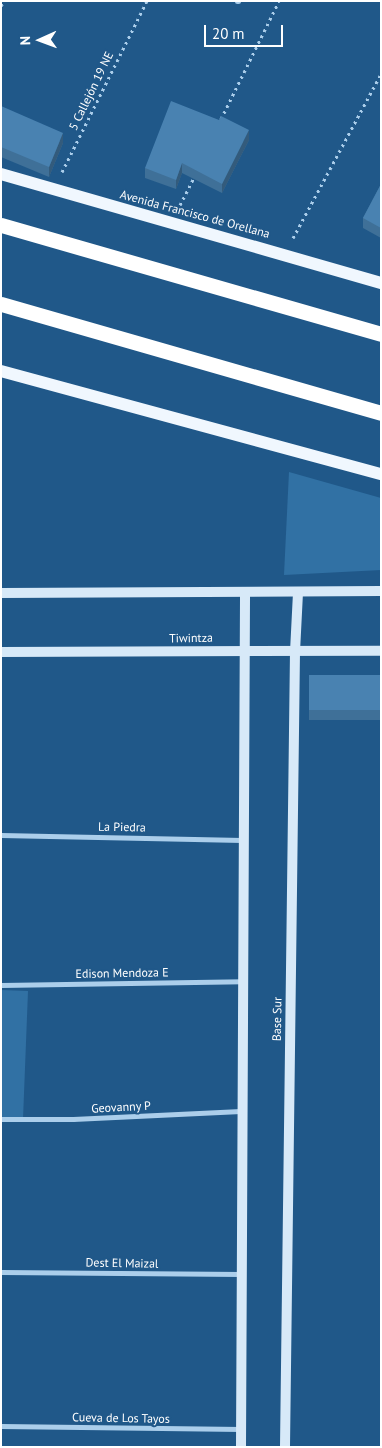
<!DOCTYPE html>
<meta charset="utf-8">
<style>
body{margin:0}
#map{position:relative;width:382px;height:1448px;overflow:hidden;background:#205889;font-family:"PT Sans",sans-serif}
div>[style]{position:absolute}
.green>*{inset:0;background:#3171a4}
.path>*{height:3px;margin-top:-1.5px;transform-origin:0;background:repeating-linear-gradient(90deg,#abceeb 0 2.5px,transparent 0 6.5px)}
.street>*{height:5px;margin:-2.5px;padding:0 2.5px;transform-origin:2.5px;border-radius:2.5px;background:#abceeb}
.secondary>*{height:10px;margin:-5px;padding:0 5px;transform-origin:5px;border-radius:5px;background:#d7e9f8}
.primary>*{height:12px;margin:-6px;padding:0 6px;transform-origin:6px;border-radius:6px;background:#f0f7fe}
.highway>*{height:15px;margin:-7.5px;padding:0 7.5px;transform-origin:7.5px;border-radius:7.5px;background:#fff}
.wall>*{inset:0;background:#3f7098;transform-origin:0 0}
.shaded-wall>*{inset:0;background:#335b7c}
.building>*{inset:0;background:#4982b1;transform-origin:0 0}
span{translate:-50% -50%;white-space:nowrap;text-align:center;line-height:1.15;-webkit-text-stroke:4px #205889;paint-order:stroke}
.street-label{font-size:12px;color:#fff}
.frame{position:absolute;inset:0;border:2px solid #fff;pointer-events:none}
.north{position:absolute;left:15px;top:15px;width:50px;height:50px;-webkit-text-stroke:4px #205889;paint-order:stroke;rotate:268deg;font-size:14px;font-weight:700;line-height:20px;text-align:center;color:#fff}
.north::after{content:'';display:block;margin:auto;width:18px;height:22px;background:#fff;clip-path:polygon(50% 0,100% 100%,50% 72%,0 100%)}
.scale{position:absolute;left:204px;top:25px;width:79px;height:22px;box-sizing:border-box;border:2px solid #fff;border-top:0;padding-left:6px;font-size:15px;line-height:18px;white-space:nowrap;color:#fff;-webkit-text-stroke:4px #205889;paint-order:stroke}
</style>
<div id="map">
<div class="green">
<div style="clip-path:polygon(289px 472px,381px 498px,381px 570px,284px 575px)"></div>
<div style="clip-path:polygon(1px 990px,28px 991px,23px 1119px,1px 1118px)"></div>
</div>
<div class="path">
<div style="left:1px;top:6px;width:6px;rotate:-59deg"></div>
<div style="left:221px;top:119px;width:131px;rotate:-63.8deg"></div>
<div style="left:62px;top:172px;width:191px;rotate:-63.6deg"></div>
<div style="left:180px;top:205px;width:31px;rotate:-63deg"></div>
<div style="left:293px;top:238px;width:186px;rotate:-61.8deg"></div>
</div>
<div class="street">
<div style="left:237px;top:1px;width:1px"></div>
<div style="left:1px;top:835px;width:241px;rotate:1.2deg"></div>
<div style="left:1px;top:985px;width:242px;rotate:-0.9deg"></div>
<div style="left:1px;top:1119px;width:72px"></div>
<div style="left:73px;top:1119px;width:168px;rotate:-2.7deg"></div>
<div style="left:1px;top:1272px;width:240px;rotate:0.5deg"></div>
<div style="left:1px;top:1426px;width:240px;rotate:0.7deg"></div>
</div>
<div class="secondary">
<div style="left:1px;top:593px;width:380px;rotate:-0.3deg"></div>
<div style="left:1px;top:652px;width:380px;rotate:-0.2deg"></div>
<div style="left:241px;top:1447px;width:854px;rotate:-89.73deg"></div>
<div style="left:285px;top:1447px;width:795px;rotate:-89.28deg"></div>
<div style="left:295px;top:652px;width:60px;rotate:-87.1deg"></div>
</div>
<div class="primary">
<div style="left:1px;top:174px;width:395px;rotate:16deg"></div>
<div style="left:1px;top:371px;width:394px;rotate:15.2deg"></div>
</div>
<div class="highway">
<div style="left:1px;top:225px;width:395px;rotate:16deg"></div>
<div style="left:1px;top:304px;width:395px;rotate:16deg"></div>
</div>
<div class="wall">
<div style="clip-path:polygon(1px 106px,63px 143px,49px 177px,1px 157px)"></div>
<div style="clip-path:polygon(249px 140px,222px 193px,182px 173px,176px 189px,145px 178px,145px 168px)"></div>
<div style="clip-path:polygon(381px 184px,381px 238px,363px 228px,363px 218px)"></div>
<div style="left:381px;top:675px;width:45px;height:72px;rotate:90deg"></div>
</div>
<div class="shaded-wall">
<div style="clip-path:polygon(249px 130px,249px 140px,222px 193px,222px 184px)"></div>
<div style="clip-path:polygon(63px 133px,63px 143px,49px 177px,49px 167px)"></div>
<div style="clip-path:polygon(182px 163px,182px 173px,176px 189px,176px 180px)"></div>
</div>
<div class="building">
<div style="clip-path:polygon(171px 101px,219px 120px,221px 116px,249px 130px,222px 184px,182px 163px,176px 180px,145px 168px)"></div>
<div style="clip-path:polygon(1px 106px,63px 133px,49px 167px,1px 147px)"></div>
<div style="clip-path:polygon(381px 184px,381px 228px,363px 218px)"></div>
<div style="left:381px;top:675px;width:35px;height:72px;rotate:90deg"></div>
</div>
<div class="street-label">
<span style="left:91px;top:91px;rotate:-64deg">5 Callejón 19 NE</span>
<span style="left:195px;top:214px;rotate:15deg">Avenida Francisco de Orellana</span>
<span style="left:191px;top:638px;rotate:-1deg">Tiwintza</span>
<span style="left:122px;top:827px;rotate:1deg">La Piedra</span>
<span style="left:122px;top:973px;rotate:-1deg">Edison Mendoza E</span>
<span style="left:277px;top:1019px;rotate:-89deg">Base Sur</span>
<span style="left:121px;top:1107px;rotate:-3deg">Geovanny P</span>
<span style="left:122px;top:1263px;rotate:1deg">Dest El Maizal</span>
<span style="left:121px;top:1418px;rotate:1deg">Cueva de Los Tayos</span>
</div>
<div class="frame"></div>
<div class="north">N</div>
<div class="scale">20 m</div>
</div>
